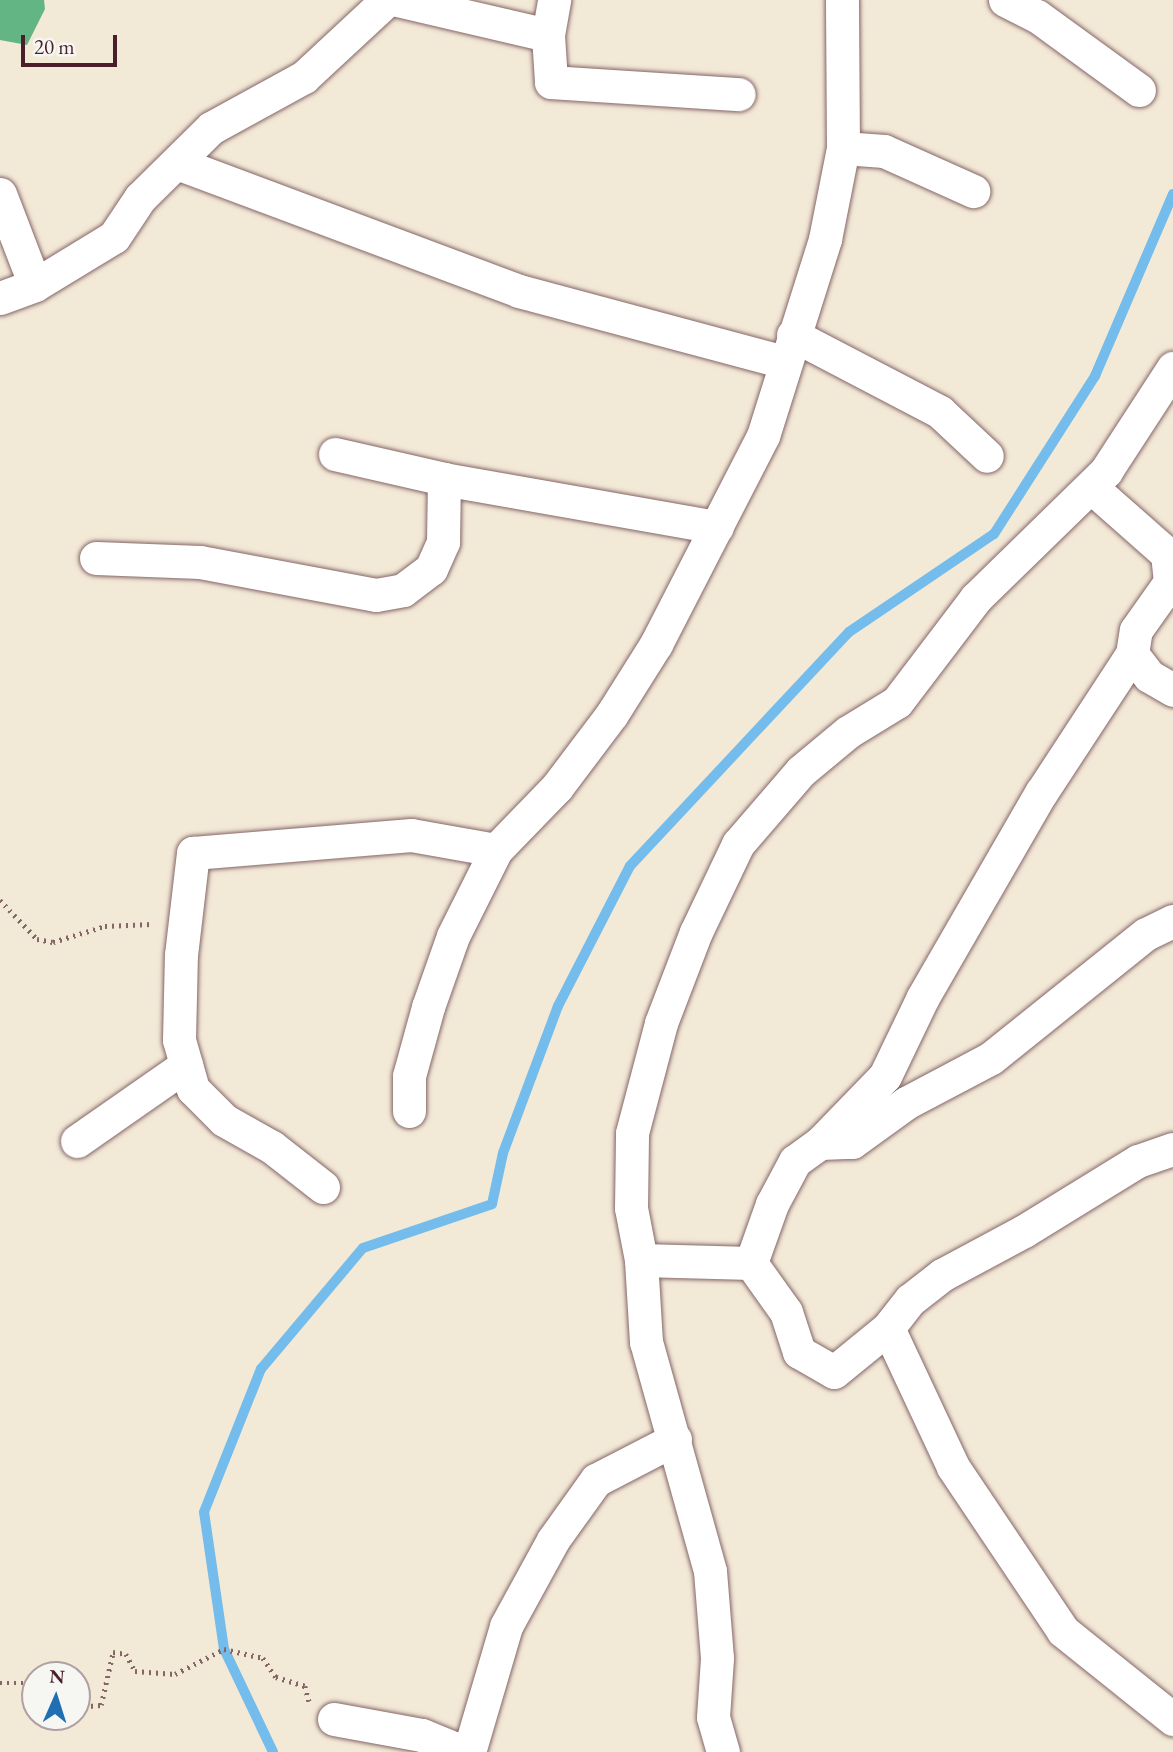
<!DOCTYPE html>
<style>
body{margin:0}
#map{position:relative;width:1173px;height:1752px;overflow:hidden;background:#f3e9d7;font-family:"EB Garamond",serif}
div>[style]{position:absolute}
.forest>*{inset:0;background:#63b684}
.stream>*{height:10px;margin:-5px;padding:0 5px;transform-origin:5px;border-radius:5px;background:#73bceb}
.path>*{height:4.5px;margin-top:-2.25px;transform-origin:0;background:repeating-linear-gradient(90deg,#856667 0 2px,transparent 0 7px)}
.roads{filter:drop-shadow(0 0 2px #856667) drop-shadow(0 0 2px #856667)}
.minor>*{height:33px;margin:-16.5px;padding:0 16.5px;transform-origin:16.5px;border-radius:16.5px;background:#fff}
span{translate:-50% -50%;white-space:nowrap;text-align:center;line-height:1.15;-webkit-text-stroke:5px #f6f6f2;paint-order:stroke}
.north{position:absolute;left:21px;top:1661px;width:70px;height:70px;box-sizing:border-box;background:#f6f6f2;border:2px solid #b1a0a2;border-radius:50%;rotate:3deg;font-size:19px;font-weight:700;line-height:28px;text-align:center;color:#4a1f2b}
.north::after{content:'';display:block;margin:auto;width:24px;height:32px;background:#1f6fb2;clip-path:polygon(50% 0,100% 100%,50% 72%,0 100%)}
.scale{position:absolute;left:21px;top:35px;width:96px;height:32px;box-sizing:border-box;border:4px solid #4a1f2b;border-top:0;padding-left:9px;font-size:21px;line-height:24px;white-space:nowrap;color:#4a1f2b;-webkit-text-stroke:5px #f6f6f2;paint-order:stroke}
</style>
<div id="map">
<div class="forest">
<div style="clip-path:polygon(0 0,44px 0,45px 9px,27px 45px,0 40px)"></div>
</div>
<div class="stream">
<div style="left:273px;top:1752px;width:114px;rotate:-115.4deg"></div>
<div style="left:224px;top:1649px;width:138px;rotate:-98.3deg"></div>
<div style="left:204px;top:1512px;width:154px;rotate:-68.3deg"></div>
<div style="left:261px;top:1369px;width:158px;rotate:-49.9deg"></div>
<div style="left:363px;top:1248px;width:136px;rotate:-18.8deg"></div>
<div style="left:492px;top:1204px;width:52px;rotate:-77.8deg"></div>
<div style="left:503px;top:1153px;width:157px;rotate:-69.5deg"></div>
<div style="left:558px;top:1006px;width:157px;rotate:-62.8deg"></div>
<div style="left:630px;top:866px;width:320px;rotate:-46.9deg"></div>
<div style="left:849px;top:632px;width:175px;rotate:-34.1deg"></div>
<div style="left:994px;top:534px;width:188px;rotate:-57.4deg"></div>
<div style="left:1095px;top:376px;width:198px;rotate:-66.8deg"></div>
</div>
<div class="path">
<div style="left:0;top:900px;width:54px;rotate:46.5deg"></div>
<div style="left:37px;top:939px;width:16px;rotate:11deg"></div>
<div style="left:53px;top:942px;width:54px;rotate:-17.1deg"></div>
<div style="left:105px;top:926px;width:47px;rotate:-2.4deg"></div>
<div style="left:0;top:1683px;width:27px"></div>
<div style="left:27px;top:1683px;width:9px;rotate:32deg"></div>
<div style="left:77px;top:1707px;width:24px;rotate:-5deg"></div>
<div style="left:101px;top:1705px;width:54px;rotate:-77.2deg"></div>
<div style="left:113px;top:1652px;width:13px;rotate:9deg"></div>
<div style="left:126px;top:1654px;width:19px;rotate:62deg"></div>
<div style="left:135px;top:1671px;width:40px;rotate:4.3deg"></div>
<div style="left:175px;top:1674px;width:55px;rotate:-27deg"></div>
<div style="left:224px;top:1649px;width:40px;rotate:13deg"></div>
<div style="left:263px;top:1658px;width:23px;rotate:56deg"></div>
<div style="left:276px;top:1677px;width:30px;rotate:17deg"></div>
<div style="left:305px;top:1686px;width:16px;rotate:75deg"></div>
</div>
<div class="roads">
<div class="minor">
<div style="left:397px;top:0;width:155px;rotate:13.1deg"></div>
<div style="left:548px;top:35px;width:36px;rotate:-80deg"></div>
<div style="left:1005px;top:0;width:36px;rotate:27deg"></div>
<div style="left:1037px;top:16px;width:126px;rotate:36deg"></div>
<div style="left:548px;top:35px;width:47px;rotate:86.3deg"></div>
<div style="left:551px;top:82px;width:188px;rotate:3.7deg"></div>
<div style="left:843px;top:148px;width:41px;rotate:4.2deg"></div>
<div style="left:884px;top:151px;width:98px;rotate:24.2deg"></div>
<div style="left:177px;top:163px;width:365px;rotate:20.5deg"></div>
<div style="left:519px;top:291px;width:274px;rotate:15deg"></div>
<div style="left:0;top:194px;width:97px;rotate:69deg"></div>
<div style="left:0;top:298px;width:37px;rotate:-20deg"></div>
<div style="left:35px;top:285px;width:92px;rotate:-31.3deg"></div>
<div style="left:114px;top:237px;width:47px;rotate:-56.3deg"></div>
<div style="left:140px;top:198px;width:100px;rotate:-44.6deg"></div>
<div style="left:211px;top:128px;width:106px;rotate:-28.7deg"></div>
<div style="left:304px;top:77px;width:113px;rotate:-42.9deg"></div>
<div style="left:793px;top:335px;width:166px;rotate:27.6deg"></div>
<div style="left:940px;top:412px;width:64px;rotate:43.1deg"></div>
<div style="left:335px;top:454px;width:112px;rotate:12.9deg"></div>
<div style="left:444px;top:479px;width:277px;rotate:10deg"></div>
<div style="left:96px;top:558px;width:104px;rotate:2.2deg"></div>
<div style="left:200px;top:562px;width:179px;rotate:10.6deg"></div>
<div style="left:376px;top:595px;width:27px;rotate:-10deg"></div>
<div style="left:403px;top:590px;width:35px;rotate:-37deg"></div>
<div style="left:431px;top:569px;width:30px;rotate:-66deg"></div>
<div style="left:443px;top:542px;width:63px;rotate:-89.1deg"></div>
<div style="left:1132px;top:654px;width:28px;rotate:52deg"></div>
<div style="left:1149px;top:676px;width:28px;rotate:30deg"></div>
<div style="left:409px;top:1111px;width:35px;rotate:-90deg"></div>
<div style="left:409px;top:1076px;width:72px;rotate:-74.6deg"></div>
<div style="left:428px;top:1007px;width:75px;rotate:-70.6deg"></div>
<div style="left:453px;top:936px;width:96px;rotate:-63.4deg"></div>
<div style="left:496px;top:850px;width:88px;rotate:-45.9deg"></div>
<div style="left:557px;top:787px;width:91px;rotate:-53deg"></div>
<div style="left:612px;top:714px;width:83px;rotate:-57.8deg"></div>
<div style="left:656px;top:644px;width:234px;rotate:-62.8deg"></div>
<div style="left:763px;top:436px;width:207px;rotate:-72.5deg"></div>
<div style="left:825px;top:239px;width:93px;rotate:-78.8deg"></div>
<div style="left:843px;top:148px;width:148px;rotate:-90.4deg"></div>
<div style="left:77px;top:1141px;width:133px;rotate:-34.9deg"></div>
<div style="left:820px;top:1143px;width:32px;rotate:-2deg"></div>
<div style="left:852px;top:1142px;width:67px;rotate:-35.8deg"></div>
<div style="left:906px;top:1103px;width:96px;rotate:-27.9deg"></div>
<div style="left:991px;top:1058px;width:198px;rotate:-38.7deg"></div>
<div style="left:1146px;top:934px;width:30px;rotate:-26deg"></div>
<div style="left:323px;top:1187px;width:65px;rotate:-141.9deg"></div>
<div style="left:272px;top:1147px;width:55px;rotate:-150.6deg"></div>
<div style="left:224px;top:1120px;width:44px;rotate:-135deg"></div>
<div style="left:193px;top:1089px;width:51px;rotate:-105.9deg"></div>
<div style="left:179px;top:1040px;width:85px;rotate:-88.7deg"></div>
<div style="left:181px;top:955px;width:103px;rotate:-83.3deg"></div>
<div style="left:193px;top:853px;width:219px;rotate:-4.7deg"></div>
<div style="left:411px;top:835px;width:86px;rotate:10deg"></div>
<div style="left:641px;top:1260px;width:110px;rotate:1.6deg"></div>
<div style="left:751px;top:1263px;width:63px;rotate:-70.4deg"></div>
<div style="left:772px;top:1204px;width:49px;rotate:-61.9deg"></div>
<div style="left:795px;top:1161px;width:31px;rotate:-36deg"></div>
<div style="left:820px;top:1143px;width:93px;rotate:-45.9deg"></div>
<div style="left:885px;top:1076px;width:88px;rotate:-64.3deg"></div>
<div style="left:923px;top:997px;width:236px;rotate:-60deg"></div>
<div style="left:1041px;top:793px;width:166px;rotate:-56.8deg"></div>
<div style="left:1132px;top:654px;width:24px;rotate:-81deg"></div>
<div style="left:1136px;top:630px;width:59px;rotate:-54.7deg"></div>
<div style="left:1170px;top:582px;width:28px;rotate:-96deg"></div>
<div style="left:1167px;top:554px;width:101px;rotate:-138.6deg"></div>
<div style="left:751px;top:1263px;width:60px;rotate:54.5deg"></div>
<div style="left:786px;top:1312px;width:42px;rotate:72deg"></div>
<div style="left:799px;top:1352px;width:40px;rotate:29.7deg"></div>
<div style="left:834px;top:1372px;width:70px;rotate:-39.2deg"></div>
<div style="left:888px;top:1328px;width:153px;rotate:64.9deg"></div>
<div style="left:953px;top:1467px;width:197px;rotate:56.1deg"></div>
<div style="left:1063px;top:1631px;width:141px;rotate:38.7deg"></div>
<div style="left:888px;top:1328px;width:36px;rotate:-52deg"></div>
<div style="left:910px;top:1300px;width:41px;rotate:-38deg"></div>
<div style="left:942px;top:1275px;width:93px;rotate:-28.2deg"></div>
<div style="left:1024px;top:1231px;width:134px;rotate:-31.6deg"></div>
<div style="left:1138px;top:1161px;width:37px;rotate:-19deg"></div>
<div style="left:334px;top:1719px;width:89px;rotate:10.3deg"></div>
<div style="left:422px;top:1735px;width:44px;rotate:22.5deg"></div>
<div style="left:469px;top:1752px;width:131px;rotate:-73.6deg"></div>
<div style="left:506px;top:1626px;width:98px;rotate:-61.3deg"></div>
<div style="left:553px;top:1540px;width:74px;rotate:-54.4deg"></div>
<div style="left:596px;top:1480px;width:89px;rotate:-27.4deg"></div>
<div style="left:723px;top:1752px;width:36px;rotate:-106deg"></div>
<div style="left:713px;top:1717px;width:59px;rotate:-86.1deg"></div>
<div style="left:717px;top:1658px;width:87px;rotate:-94.6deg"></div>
<div style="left:710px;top:1571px;width:238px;rotate:-105.6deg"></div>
<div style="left:646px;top:1342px;width:82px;rotate:-93.5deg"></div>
<div style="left:641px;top:1260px;width:53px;rotate:-100.9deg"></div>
<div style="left:631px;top:1208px;width:75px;rotate:-89.2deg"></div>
<div style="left:632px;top:1133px;width:114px;rotate:-75.2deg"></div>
<div style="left:661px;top:1023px;width:97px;rotate:-69deg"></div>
<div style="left:696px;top:932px;width:98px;rotate:-64.5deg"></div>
<div style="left:738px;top:844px;width:96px;rotate:-49.2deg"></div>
<div style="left:801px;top:771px;width:61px;rotate:-39.7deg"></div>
<div style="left:848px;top:732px;width:57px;rotate:-31.5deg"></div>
<div style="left:897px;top:702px;width:131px;rotate:-52.8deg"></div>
<div style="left:976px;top:598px;width:182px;rotate:-44.3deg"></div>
<div style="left:1106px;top:471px;width:123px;rotate:-57deg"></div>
</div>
</div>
<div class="north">N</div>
<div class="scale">20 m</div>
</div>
